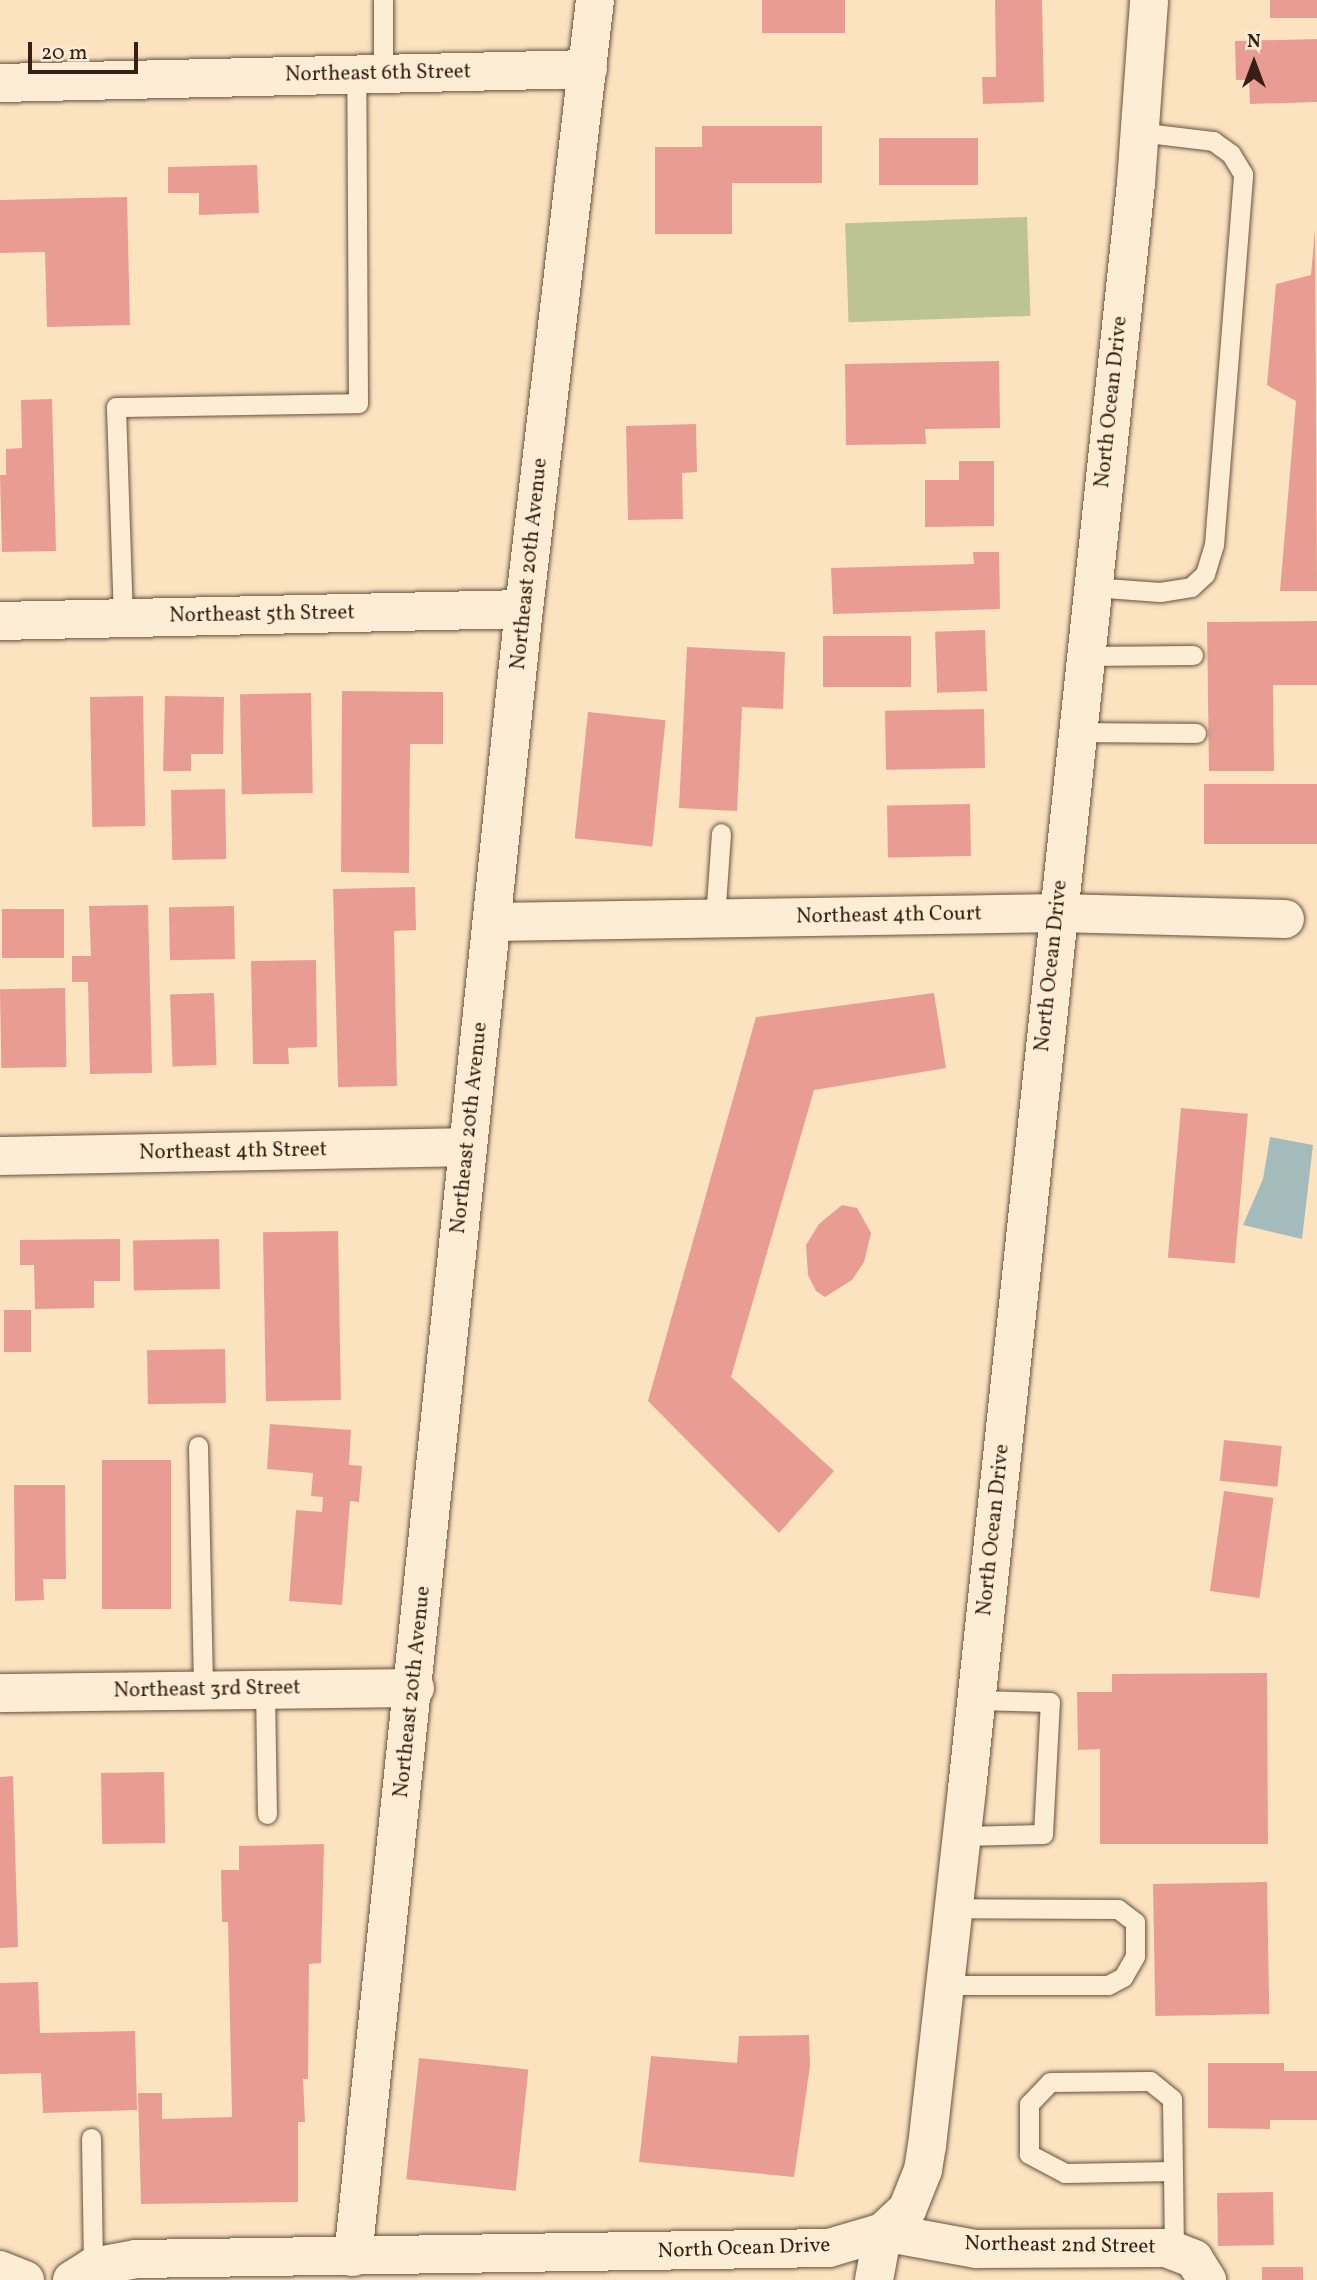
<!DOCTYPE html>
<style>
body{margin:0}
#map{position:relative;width:1317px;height:2280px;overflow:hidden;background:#fce3bf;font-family:Vollkorn,serif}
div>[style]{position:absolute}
.green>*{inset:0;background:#bdc493;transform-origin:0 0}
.water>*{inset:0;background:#a4bbbc}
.building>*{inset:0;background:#e99d92;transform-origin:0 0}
.roads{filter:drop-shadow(0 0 2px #695040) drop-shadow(0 0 2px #695040)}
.lane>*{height:19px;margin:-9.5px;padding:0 9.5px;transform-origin:9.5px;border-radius:9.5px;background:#fdedd5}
.street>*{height:38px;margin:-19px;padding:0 19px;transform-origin:19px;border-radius:19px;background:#fdedd5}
.secondary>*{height:38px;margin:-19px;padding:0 19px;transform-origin:19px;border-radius:19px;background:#fdedd5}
span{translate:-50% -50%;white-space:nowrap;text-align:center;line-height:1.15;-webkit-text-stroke:5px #fdedd5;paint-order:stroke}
.street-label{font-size:21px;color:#381f15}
.north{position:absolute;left:1219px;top:28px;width:70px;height:70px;-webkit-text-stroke:5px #fdedd5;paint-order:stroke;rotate:0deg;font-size:19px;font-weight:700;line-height:28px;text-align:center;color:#381f15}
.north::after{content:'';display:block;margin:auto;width:24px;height:32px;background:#381f15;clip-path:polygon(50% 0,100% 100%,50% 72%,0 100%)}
.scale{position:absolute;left:28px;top:42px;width:110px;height:32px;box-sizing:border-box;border:4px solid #381f15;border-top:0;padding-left:9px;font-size:21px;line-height:24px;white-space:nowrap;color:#381f15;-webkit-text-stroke:5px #fdedd5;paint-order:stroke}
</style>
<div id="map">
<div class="green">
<div style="left:1027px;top:217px;width:99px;height:182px;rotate:88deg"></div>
</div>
<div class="water">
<div style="clip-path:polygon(1270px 1137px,1313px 1145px,1302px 1239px,1243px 1225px,1263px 1179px)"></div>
</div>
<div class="building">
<div style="left:762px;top:0;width:83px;height:33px"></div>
<div style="clip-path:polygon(995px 0,1042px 0,1044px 102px,983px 104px,982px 77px,996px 77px)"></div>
<div style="left:1270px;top:0;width:47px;height:18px"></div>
<div style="clip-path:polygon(1317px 39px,1317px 102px,1250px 104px,1249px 80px,1236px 80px,1235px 41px)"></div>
<div style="clip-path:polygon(702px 126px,822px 126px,822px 183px,732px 183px,732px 234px,655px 234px,655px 147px,702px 147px)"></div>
<div style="left:978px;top:138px;width:47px;height:99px;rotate:90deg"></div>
<div style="clip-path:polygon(257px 165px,259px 213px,199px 215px,199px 193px,168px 193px,168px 167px)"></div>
<div style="clip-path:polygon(127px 197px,130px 325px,47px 327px,45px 252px,0 253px,0 200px)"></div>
<div style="clip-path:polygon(1315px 229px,1317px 591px,1280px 591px,1296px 401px,1267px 385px,1276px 284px,1311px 275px)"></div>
<div style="clip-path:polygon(999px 361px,1000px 428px,925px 429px,926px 444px,846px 445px,845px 364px)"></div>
<div style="clip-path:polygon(52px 399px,56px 551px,2px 552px,0 475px,6px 475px,6px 449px,22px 448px,21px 400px)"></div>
<div style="clip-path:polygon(696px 424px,697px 472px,682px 473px,683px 519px,628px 520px,626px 426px)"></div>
<div style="clip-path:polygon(959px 461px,994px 461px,994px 526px,925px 527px,925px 480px,959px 480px)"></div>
<div style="clip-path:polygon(973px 552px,999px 552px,1000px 609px,833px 614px,831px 568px,974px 564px)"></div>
<div style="clip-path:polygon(1317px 621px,1317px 685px,1273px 685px,1274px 771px,1209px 771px,1207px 622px)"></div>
<div style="left:985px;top:630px;width:61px;height:50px;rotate:88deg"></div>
<div style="left:911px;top:636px;width:51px;height:88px;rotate:90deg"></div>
<div style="clip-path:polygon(687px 647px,785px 652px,783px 709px,742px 707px,737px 811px,679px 808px)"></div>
<div style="clip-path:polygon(342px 691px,443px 692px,443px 744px,410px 744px,409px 873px,341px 872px)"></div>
<div style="left:311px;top:693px;width:100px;height:71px;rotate:89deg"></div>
<div style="left:143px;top:696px;width:130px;height:53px;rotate:89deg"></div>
<div style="clip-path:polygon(165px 696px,224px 697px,223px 754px,191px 754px,191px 771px,163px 771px)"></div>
<div style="left:984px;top:709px;width:59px;height:99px;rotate:89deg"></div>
<div style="left:588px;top:712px;width:78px;height:127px;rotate:6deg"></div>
<div style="left:1317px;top:784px;width:60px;height:113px;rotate:90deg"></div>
<div style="left:225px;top:789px;width:70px;height:54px;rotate:89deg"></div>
<div style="left:970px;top:804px;width:52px;height:83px;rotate:89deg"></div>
<div style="clip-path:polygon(415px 887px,416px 930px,394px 931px,397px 1086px,338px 1087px,333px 889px)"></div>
<div style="clip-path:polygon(148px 905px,152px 1073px,90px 1074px,88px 982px,72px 982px,72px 956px,91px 956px,89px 906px)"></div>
<div style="left:234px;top:906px;width:53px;height:65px;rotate:89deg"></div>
<div style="left:2px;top:909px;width:62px;height:49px"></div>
<div style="clip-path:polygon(316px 960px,317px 1047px,288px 1048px,289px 1064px,253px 1064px,251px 961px)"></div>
<div style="left:65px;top:988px;width:79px;height:65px;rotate:89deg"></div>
<div style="left:214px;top:993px;width:72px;height:44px;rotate:88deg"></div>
<div style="clip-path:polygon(934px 993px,946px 1068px,814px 1090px,731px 1377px,834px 1471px,779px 1533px,648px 1401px,756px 1017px)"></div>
<div style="left:1181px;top:1108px;width:67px;height:150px;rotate:5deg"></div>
<div style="clip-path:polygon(842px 1205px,857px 1208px,871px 1233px,864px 1262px,852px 1280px,825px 1297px,816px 1291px,808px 1275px,806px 1245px,819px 1224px)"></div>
<div style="left:338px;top:1231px;width:169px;height:75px;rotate:89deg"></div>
<div style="clip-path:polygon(120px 1239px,120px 1281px,94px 1281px,94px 1308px,35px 1309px,34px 1265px,20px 1265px,20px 1240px)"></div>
<div style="left:219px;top:1239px;width:50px;height:86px;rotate:89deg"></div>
<div style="left:4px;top:1310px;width:27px;height:42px"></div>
<div style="left:225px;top:1349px;width:54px;height:78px;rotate:89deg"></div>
<div style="clip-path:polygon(270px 1424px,351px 1430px,349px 1465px,362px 1466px,359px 1502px,350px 1501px,342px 1605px,289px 1601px,296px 1510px,322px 1512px,323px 1497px,311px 1496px,313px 1473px,267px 1469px)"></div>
<div style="left:1224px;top:1440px;width:58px;height:41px;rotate:6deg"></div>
<div style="left:102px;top:1460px;width:69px;height:149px"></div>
<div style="clip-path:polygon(14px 1485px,65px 1485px,66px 1579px,43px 1579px,44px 1600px,15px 1601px)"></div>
<div style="left:1224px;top:1491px;width:50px;height:101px;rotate:8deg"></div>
<div style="clip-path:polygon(1267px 1673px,1268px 1844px,1100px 1844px,1100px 1749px,1078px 1750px,1077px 1692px,1112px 1692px,1112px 1674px)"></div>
<div style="left:164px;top:1772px;width:71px;height:63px;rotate:89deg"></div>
<div style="clip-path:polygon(13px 1776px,18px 1947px,0 1948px,0 1777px)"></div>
<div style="clip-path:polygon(324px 1844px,321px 1963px,309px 1964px,308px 2079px,303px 2079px,305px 2122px,298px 2122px,298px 2202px,141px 2204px,138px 2093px,162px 2093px,162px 2119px,232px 2117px,228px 1922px,222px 1922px,221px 1870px,239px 1870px,239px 1846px)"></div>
<div style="left:1267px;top:1882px;width:132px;height:114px;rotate:89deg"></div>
<div style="clip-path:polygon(38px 1982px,40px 2033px,135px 2031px,137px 2110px,43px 2113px,41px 2073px,0 2074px,0 1983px)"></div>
<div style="clip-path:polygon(809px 2035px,810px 2066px,794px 2177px,639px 2162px,651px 2056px,737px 2063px,739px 2036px)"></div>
<div style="left:419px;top:2058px;width:110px;height:122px;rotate:6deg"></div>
<div style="clip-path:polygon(1208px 2063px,1284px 2063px,1284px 2071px,1317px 2071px,1317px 2120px,1270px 2120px,1270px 2129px,1208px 2128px)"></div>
<div style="left:1273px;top:2192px;width:53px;height:56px;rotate:89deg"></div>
<div style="left:1262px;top:2267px;width:41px;height:13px"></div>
</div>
<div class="roads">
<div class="lane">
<div style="left:383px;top:0;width:74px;rotate:90deg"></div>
<div style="left:1092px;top:587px;width:68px;rotate:4.2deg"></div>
<div style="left:1160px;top:592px;width:31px;rotate:-9deg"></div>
<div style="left:1191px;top:587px;width:19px;rotate:-43deg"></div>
<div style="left:1205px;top:574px;width:30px;rotate:-73deg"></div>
<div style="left:1214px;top:545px;width:372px;rotate:-85.5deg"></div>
<div style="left:1243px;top:174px;width:23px;rotate:-121deg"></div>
<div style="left:1231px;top:154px;width:22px;rotate:-144deg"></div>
<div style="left:1213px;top:141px;width:75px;rotate:-173.1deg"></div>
<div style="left:123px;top:619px;width:212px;rotate:-91.9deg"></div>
<div style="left:116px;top:407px;width:242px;rotate:-0.9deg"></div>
<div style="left:358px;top:403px;width:328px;rotate:-90.3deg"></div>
<div style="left:1085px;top:656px;width:108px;rotate:-0.5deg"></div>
<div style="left:1077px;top:732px;width:119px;rotate:0.5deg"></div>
<div style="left:715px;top:919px;width:86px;rotate:-86deg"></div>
<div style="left:198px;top:1446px;width:244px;rotate:88.8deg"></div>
<div style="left:265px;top:1689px;width:125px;rotate:89.1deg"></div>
<div style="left:962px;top:1836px;width:81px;rotate:-1.4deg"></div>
<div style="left:1043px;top:1834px;width:132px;rotate:-87deg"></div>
<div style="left:1050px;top:1702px;width:73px;rotate:-178.4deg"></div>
<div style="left:945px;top:1985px;width:163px"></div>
<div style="left:1108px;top:1985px;width:17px;rotate:-28deg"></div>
<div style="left:1123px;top:1977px;width:24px;rotate:-60deg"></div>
<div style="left:1135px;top:1956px;width:34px;rotate:-90deg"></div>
<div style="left:1135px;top:1922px;width:21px;rotate:-143deg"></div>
<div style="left:1118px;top:1909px;width:164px;rotate:-179.7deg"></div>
<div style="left:91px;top:2138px;width:129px;rotate:89.1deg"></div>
<div style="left:1173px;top:2171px;width:108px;rotate:178.9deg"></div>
<div style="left:1065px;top:2173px;width:41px;rotate:-152.2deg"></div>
<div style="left:1029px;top:2154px;width:50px;rotate:-90deg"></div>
<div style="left:1029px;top:2104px;width:30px;rotate:-46deg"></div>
<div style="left:1050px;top:2082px;width:100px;rotate:-0.6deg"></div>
<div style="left:1150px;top:2081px;width:28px;rotate:39deg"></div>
<div style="left:1172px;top:2099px;width:72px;rotate:89.2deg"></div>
<div style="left:1173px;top:2171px;width:80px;rotate:89.3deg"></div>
</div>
<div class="street">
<div style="left:0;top:83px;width:588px;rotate:-1.36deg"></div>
<div style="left:0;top:621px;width:524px;rotate:-1.31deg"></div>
<div style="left:493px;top:922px;width:565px;rotate:-0.91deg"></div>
<div style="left:1058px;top:913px;width:227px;rotate:1.5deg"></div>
<div style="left:0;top:1156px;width:467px;rotate:-1.1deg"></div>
<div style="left:0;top:1693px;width:415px;rotate:-0.7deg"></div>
<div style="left:353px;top:2257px;width:1657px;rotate:-84.08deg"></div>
<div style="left:524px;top:609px;width:613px;rotate:-83.35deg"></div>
<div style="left:0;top:2270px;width:27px;rotate:22deg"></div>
<div style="left:874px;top:2280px;width:49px;rotate:-79.4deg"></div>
<div style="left:883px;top:2232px;width:95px;rotate:10.4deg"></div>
<div style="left:976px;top:2249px;width:190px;rotate:-0.3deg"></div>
<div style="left:1166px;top:2248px;width:30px;rotate:21deg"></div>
<div style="left:1194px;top:2259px;width:25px;rotate:58deg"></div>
</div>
<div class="secondary">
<div style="left:72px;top:2280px;width:25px;rotate:-32deg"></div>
<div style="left:93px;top:2267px;width:44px;rotate:-10.5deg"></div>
<div style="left:136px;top:2259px;width:693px;rotate:-0.91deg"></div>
<div style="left:829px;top:2248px;width:56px;rotate:-16.5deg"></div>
<div style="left:883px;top:2232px;width:33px;rotate:-43deg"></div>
<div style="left:907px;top:2210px;width:43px;rotate:-68.2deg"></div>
<div style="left:923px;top:2170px;width:24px;rotate:-81deg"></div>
<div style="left:927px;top:2146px;width:359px;rotate:-83.6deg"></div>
<div style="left:967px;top:1789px;width:1615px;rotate:-83.99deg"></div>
<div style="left:1136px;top:183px;width:183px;rotate:-85.9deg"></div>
</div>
</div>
<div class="street-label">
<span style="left:378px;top:74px;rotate:-1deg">Northeast 6th Street</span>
<span style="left:1112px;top:402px;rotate:-84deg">North Ocean Drive</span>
<span style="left:530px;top:564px;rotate:-84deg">Northeast 20th Avenue</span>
<span style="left:262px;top:615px;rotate:-1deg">Northeast 5th Street</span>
<span style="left:889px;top:916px;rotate:-1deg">Northeast 4th Court</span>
<span style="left:1052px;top:966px;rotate:-84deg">North Ocean Drive</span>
<span style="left:470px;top:1128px;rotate:-84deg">Northeast 20th Avenue</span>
<span style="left:233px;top:1152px;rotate:-1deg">Northeast 4th Street</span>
<span style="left:994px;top:1530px;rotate:-84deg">North Ocean Drive</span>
<span style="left:207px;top:1690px;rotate:-1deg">Northeast 3rd Street</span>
<span style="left:413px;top:1692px;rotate:-84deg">Northeast 20th Avenue</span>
<span style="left:1060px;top:2246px;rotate:1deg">Northeast 2nd Street</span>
<span style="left:744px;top:2249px;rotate:-2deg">North Ocean Drive</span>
</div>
<div class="north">N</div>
<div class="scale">20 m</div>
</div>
